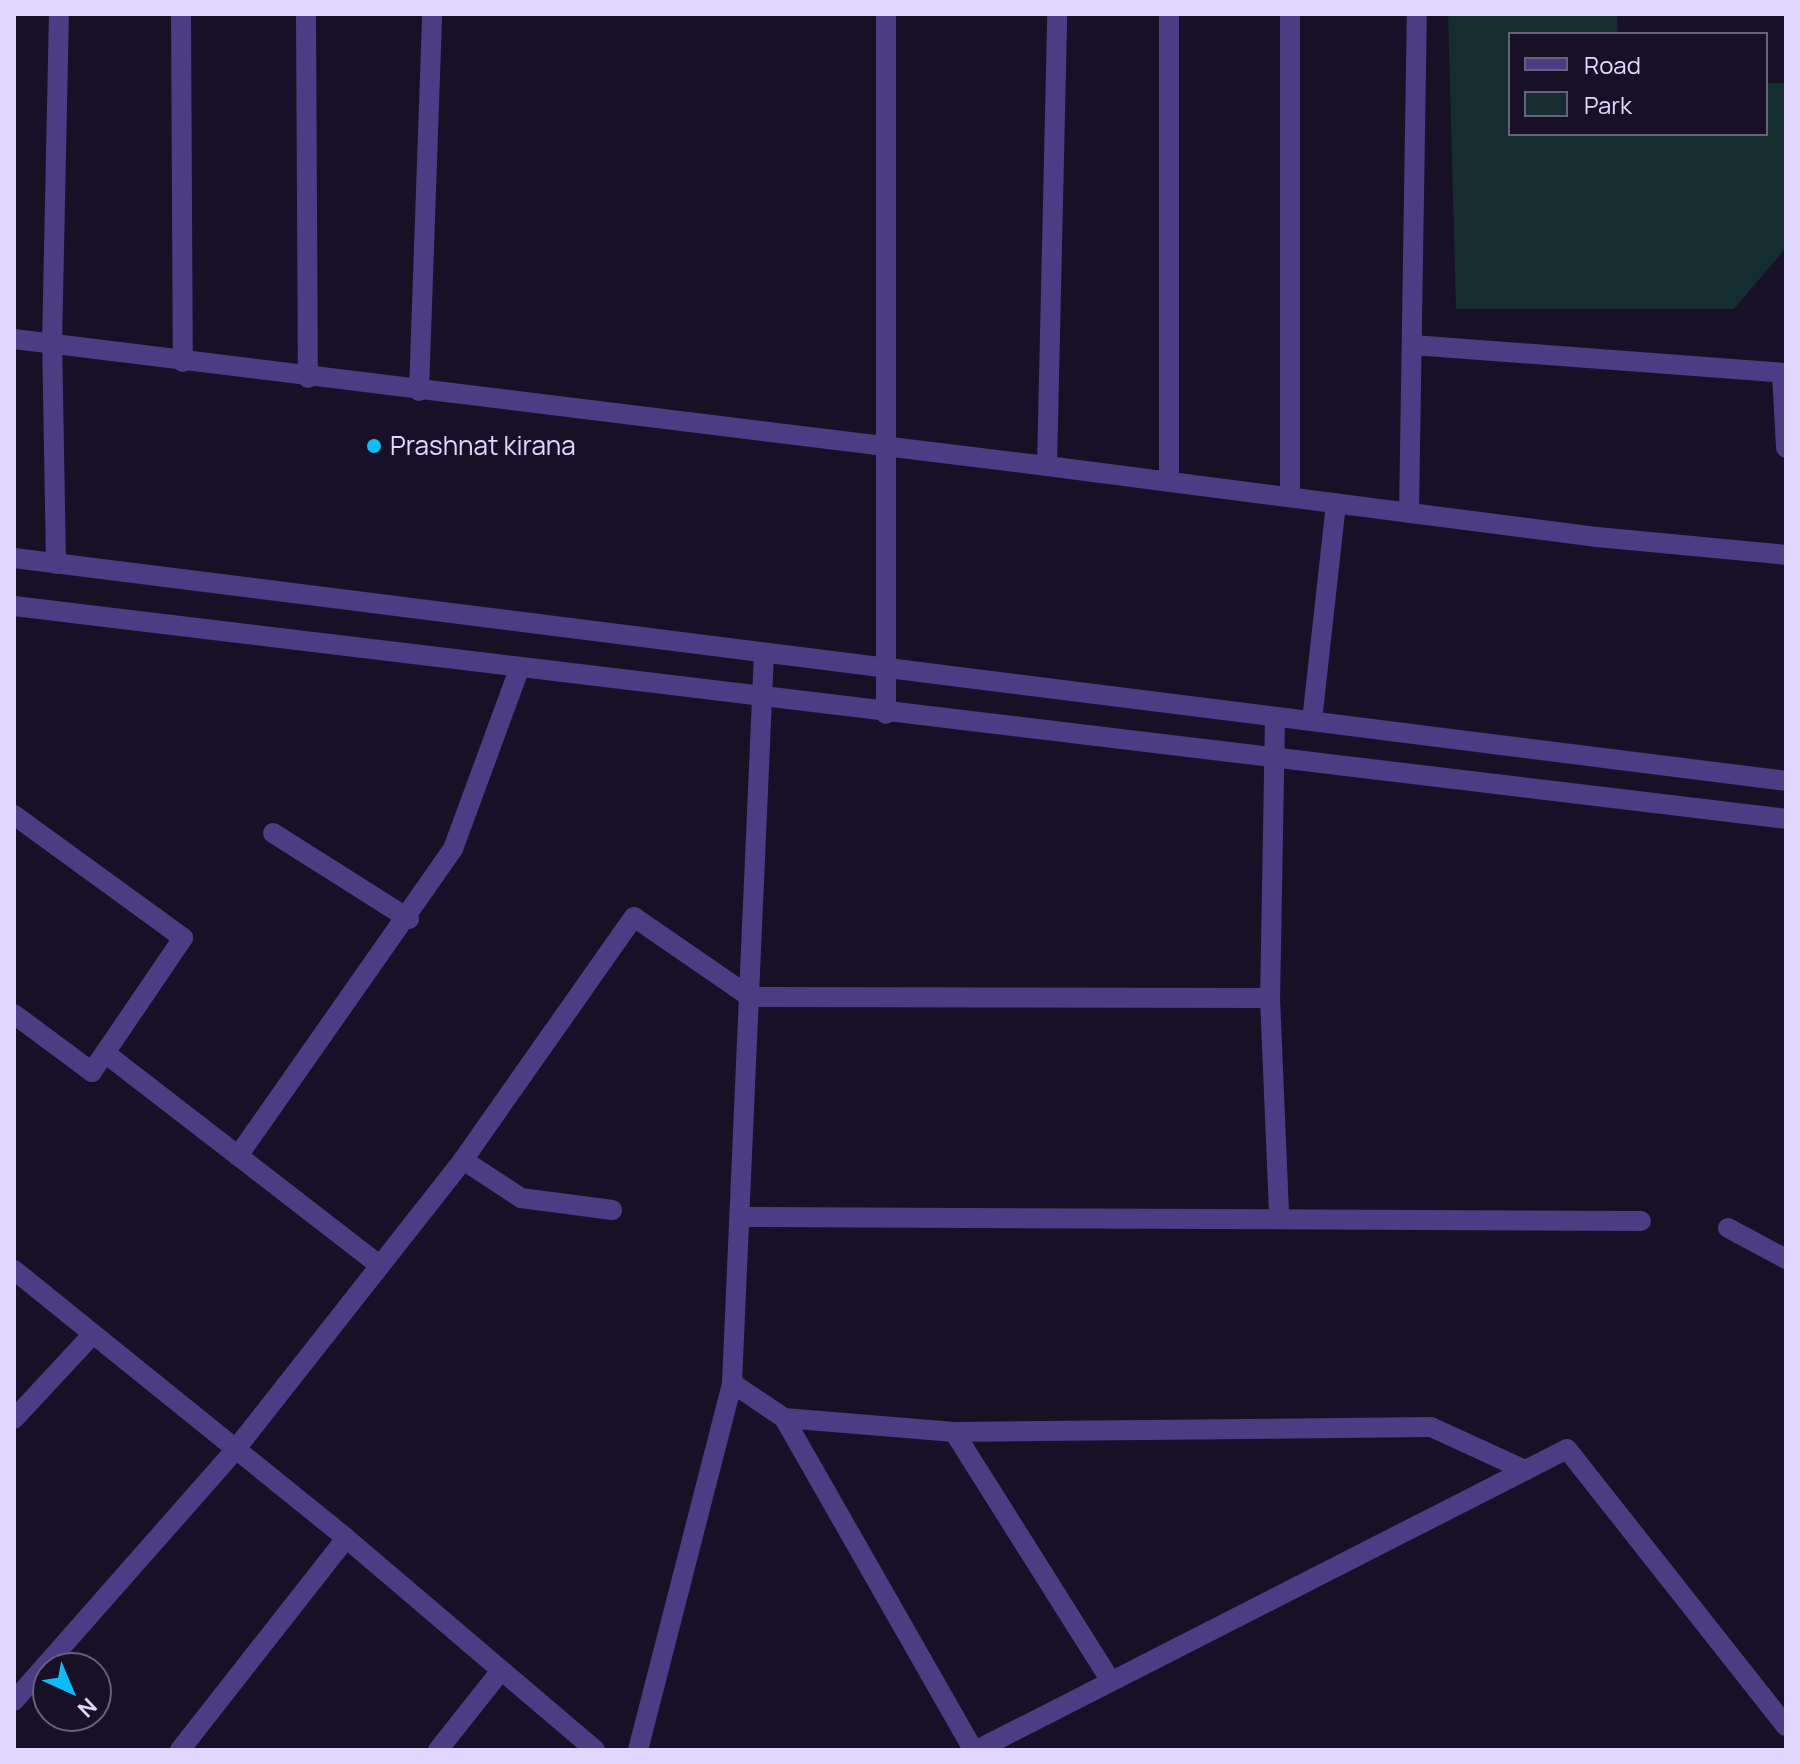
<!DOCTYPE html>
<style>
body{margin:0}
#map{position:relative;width:1800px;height:1764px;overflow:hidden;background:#171026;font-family:Manrope,sans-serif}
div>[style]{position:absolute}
.green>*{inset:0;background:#132d30}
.service>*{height:20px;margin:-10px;padding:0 10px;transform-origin:10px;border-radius:10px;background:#4a3d83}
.minor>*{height:20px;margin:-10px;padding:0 10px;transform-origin:10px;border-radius:10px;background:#4a3d83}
.dots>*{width:22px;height:22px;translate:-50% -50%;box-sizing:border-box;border:4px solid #171026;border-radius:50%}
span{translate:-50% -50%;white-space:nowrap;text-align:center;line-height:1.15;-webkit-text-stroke:7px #171026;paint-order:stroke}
.poi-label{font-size:26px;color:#e1d7fe}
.left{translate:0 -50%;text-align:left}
.frame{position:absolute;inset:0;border:16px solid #e1d7fe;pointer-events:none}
.legend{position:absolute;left:1508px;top:32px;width:260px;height:104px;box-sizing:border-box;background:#171026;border:2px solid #68607c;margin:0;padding:10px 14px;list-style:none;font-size:24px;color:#e1d7fe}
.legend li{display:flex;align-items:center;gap:16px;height:40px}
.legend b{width:40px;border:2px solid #68607c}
.north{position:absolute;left:32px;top:1652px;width:80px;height:80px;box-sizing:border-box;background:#171026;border:2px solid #68607c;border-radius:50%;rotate:136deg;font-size:22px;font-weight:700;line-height:32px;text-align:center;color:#e1d7fe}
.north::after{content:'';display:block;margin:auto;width:28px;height:36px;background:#0abdf6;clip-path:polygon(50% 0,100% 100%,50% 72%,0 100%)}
</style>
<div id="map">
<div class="green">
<div style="clip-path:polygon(1448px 14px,1617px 14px,1618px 34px,1510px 34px,1510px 134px,1766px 134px,1766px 83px,1784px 83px,1785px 249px,1734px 309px,1456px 309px)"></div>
</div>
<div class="service">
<div style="left:1728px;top:1228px;width:66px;rotate:28.1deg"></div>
</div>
<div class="minor">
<div style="left:181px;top:14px;width:348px;rotate:89.7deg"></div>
<div style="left:306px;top:14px;width:364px;rotate:89.7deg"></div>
<div style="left:1169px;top:14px;width:467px;rotate:90deg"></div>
<div style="left:14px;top:339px;width:1041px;rotate:7.01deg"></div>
<div style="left:1047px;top:466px;width:452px;rotate:-88.7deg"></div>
<div style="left:1413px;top:345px;width:370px;rotate:4.3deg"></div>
<div style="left:1782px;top:373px;width:75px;rotate:86.9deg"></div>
<div style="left:419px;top:391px;width:377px;rotate:-88deg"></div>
<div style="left:1047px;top:466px;width:555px;rotate:7.36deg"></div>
<div style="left:1597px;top:537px;width:190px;rotate:5.4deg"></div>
<div style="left:1290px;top:497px;width:483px;rotate:-90deg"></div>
<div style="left:1409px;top:513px;width:499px;rotate:-89.1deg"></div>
<div style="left:14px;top:558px;width:1786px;rotate:7.17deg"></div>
<div style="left:56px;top:564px;width:219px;rotate:-91deg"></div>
<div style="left:52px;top:345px;width:331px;rotate:-88.8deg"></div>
<div style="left:14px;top:606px;width:1785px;rotate:6.85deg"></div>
<div style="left:886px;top:714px;width:700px;rotate:-90deg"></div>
<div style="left:1275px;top:717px;width:281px;rotate:91deg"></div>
<div style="left:1270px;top:998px;width:218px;rotate:87.6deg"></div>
<div style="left:1312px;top:721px;width:219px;rotate:-83.7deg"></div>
<div style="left:14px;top:815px;width:209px;rotate:36deg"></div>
<div style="left:183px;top:938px;width:162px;rotate:124.2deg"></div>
<div style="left:92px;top:1072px;width:97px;rotate:-143.4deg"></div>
<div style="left:273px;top:833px;width:161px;rotate:32.3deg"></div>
<div style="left:105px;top:1053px;width:346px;rotate:37.7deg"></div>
<div style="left:238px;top:1156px;width:375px;rotate:-55deg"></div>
<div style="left:453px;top:849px;width:191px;rotate:-69.8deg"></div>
<div style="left:463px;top:1160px;width:69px;rotate:33.2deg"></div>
<div style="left:521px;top:1198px;width:92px;rotate:7.5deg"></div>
<div style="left:740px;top:1217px;width:901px;rotate:0.25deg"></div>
<div style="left:14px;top:1270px;width:427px;rotate:38.9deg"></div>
<div style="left:346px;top:1538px;width:327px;rotate:40.4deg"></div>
<div style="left:732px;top:1383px;width:63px;rotate:33.9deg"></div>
<div style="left:784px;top:1418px;width:171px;rotate:4.7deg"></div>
<div style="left:954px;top:1432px;width:477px;rotate:-0.6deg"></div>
<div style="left:1431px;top:1427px;width:103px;rotate:24.6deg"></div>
<div style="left:784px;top:1418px;width:382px;rotate:60.3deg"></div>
<div style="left:14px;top:1419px;width:116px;rotate:-47.1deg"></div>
<div style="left:954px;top:1432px;width:294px;rotate:57.8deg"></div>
<div style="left:14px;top:1701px;width:334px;rotate:-48.6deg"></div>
<div style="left:235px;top:1450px;width:369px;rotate:-51.8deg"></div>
<div style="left:463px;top:1160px;width:297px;rotate:-54.9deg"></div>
<div style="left:634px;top:917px;width:141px;rotate:34.6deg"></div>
<div style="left:750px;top:997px;width:520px;rotate:0.11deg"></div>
<div style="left:180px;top:1750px;width:269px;rotate:-51.9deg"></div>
<div style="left:438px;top:1750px;width:98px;rotate:-51.6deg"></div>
<div style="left:638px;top:1750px;width:379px;rotate:-75.6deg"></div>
<div style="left:732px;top:1383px;width:731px;rotate:-87.49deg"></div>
<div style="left:977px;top:1750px;width:662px;rotate:-27.03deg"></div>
<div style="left:1567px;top:1449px;width:353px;rotate:51.7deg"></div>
</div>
<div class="dots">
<div style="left:374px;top:446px;background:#0abdf6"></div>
</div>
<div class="poi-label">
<span class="left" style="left:390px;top:446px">Prashnat kirana</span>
</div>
<div class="frame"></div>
<ul class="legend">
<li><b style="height:10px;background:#4a3d83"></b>Road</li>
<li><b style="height:22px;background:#132d30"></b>Park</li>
</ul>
<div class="north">N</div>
</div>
